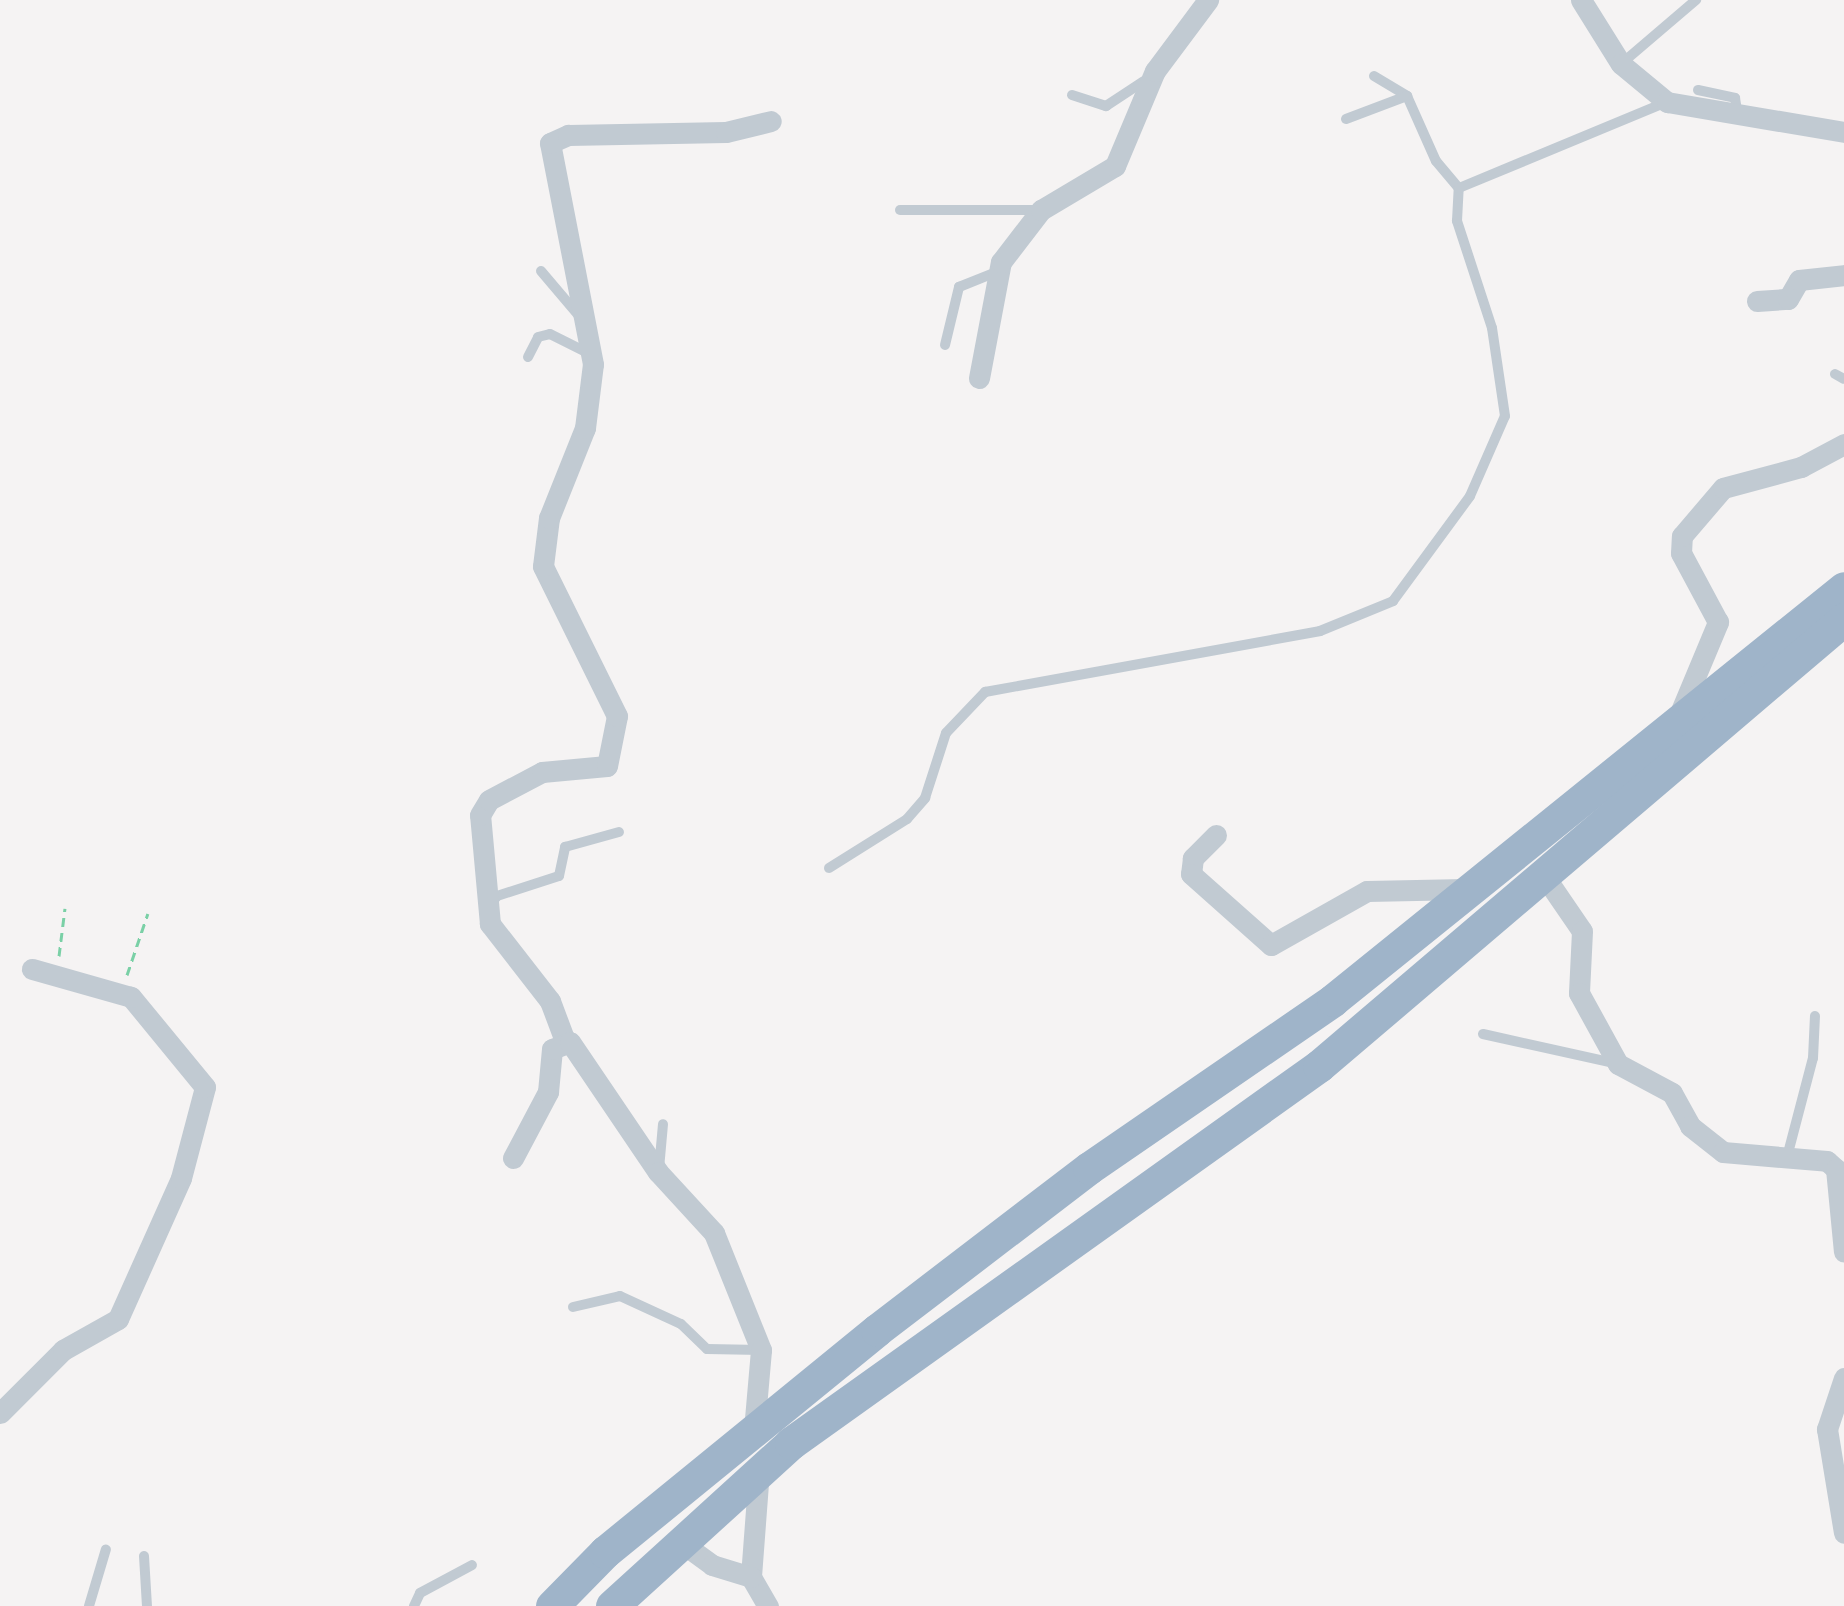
<!DOCTYPE html>
<style>
body{margin:0}
#map{position:relative;width:1844px;height:1606px;overflow:hidden;background:#f5f3f3;font-family:Inter,sans-serif}
div>[style]{position:absolute}
.path>*{height:3px;margin-top:-1.5px;transform-origin:0;background:repeating-linear-gradient(90deg,#7ad0a6 0 9px,transparent 0 15px)}
.service>*{height:10px;margin:-5px;padding:0 5px;transform-origin:5px;border-radius:5px;background:#c1cad2}
.minor>*{height:21px;margin:-10.5px;padding:0 10.5px;transform-origin:10.5px;border-radius:10.5px;background:#c1cad2}
.trunk>*{height:33px;margin:-16.5px;padding:0 16.5px;transform-origin:16.5px;border-radius:16.5px;background:#9fb4c9}
span{translate:-50% -50%;white-space:nowrap;text-align:center;line-height:1.15;-webkit-text-stroke:10px #fff;paint-order:stroke}
</style>
<div id="map">
<div class="path">
<div style="left:59px;top:956px;width:48px;rotate:-82.9deg"></div>
<div style="left:127px;top:975px;width:65px;rotate:-71.3deg"></div>
</div>
<div class="service">
<div style="left:1621px;top:64px;width:99px;rotate:-40.5deg"></div>
<div style="left:1374px;top:76px;width:39px;rotate:31deg"></div>
<div style="left:1407px;top:96px;width:71px;rotate:66deg"></div>
<div style="left:1436px;top:161px;width:35px;rotate:50deg"></div>
<div style="left:1698px;top:90px;width:38px;rotate:12deg"></div>
<div style="left:1735px;top:98px;width:18px;rotate:81deg"></div>
<div style="left:1072px;top:95px;width:36px;rotate:18deg"></div>
<div style="left:1106px;top:106px;width:45px;rotate:-33.3deg"></div>
<div style="left:1346px;top:119px;width:65px;rotate:-20.7deg"></div>
<div style="left:900px;top:210px;width:138px"></div>
<div style="left:541px;top:271px;width:60px;rotate:49.7deg"></div>
<div style="left:945px;top:345px;width:60px;rotate:-76.4deg"></div>
<div style="left:959px;top:287px;width:40px;rotate:-22deg"></div>
<div style="left:528px;top:357px;width:22px;rotate:-63deg"></div>
<div style="left:538px;top:337px;width:12px;rotate:-14deg"></div>
<div style="left:550px;top:334px;width:42px;rotate:26.6deg"></div>
<div style="left:1835px;top:374px;width:10px;rotate:29deg"></div>
<div style="left:829px;top:868px;width:92px;rotate:-32.1deg"></div>
<div style="left:907px;top:819px;width:28px;rotate:-49deg"></div>
<div style="left:925px;top:798px;width:68px;rotate:-72.1deg"></div>
<div style="left:946px;top:733px;width:57px;rotate:-46.4deg"></div>
<div style="left:985px;top:692px;width:341px;rotate:-10.3deg"></div>
<div style="left:1320px;top:631px;width:79px;rotate:-22.3deg"></div>
<div style="left:1393px;top:601px;width:130px;rotate:-53.7deg"></div>
<div style="left:1470px;top:496px;width:87px;rotate:-66.4deg"></div>
<div style="left:1505px;top:416px;width:89px;rotate:-98.4deg"></div>
<div style="left:1492px;top:328px;width:113px;rotate:-108.1deg"></div>
<div style="left:1457px;top:221px;width:33px;rotate:-87deg"></div>
<div style="left:1459px;top:188px;width:225px;rotate:-22.5deg"></div>
<div style="left:490px;top:905px;width:11px;rotate:-52deg"></div>
<div style="left:497px;top:896px;width:65px;rotate:-17.9deg"></div>
<div style="left:559px;top:876px;width:30px;rotate:-78deg"></div>
<div style="left:565px;top:847px;width:56px;rotate:-15.5deg"></div>
<div style="left:1483px;top:1034px;width:138px;rotate:12.5deg"></div>
<div style="left:1787px;top:1157px;width:102px;rotate:-75.3deg"></div>
<div style="left:1813px;top:1058px;width:42px;rotate:-87.3deg"></div>
<div style="left:659px;top:1169px;width:45px;rotate:-84.9deg"></div>
<div style="left:573px;top:1307px;width:48px;rotate:-13.2deg"></div>
<div style="left:620px;top:1296px;width:67px;rotate:24.7deg"></div>
<div style="left:681px;top:1324px;width:36px;rotate:44deg"></div>
<div style="left:707px;top:1349px;width:54px;rotate:1.1deg"></div>
<div style="left:144px;top:1556px;width:50px;rotate:86.6deg"></div>
<div style="left:89px;top:1606px;width:59px;rotate:-73.4deg"></div>
<div style="left:414px;top:1606px;width:14px;rotate:-65deg"></div>
<div style="left:420px;top:1593px;width:59px;rotate:-28.3deg"></div>
</div>
<div class="minor">
<div style="left:1581px;top:0;width:75px;rotate:58deg"></div>
<div style="left:1621px;top:64px;width:60px;rotate:39.6deg"></div>
<div style="left:1667px;top:102px;width:180px;rotate:9.6deg"></div>
<div style="left:1757px;top:301px;width:31px;rotate:-4deg"></div>
<div style="left:1788px;top:299px;width:22px;rotate:-60deg"></div>
<div style="left:1799px;top:280px;width:45px;rotate:-6.3deg"></div>
<div style="left:979px;top:378px;width:118px;rotate:-79.3deg"></div>
<div style="left:1001px;top:262px;width:66px;rotate:-52.4deg"></div>
<div style="left:1041px;top:210px;width:86px;rotate:-30.7deg"></div>
<div style="left:1115px;top:166px;width:103px;rotate:-67.2deg"></div>
<div style="left:1155px;top:71px;width:89px;rotate:-53.3deg"></div>
<div style="left:1680px;top:713px;width:99px;rotate:-67.3deg"></div>
<div style="left:1718px;top:622px;width:78px;rotate:-118.2deg"></div>
<div style="left:1681px;top:553px;width:17px;rotate:-87deg"></div>
<div style="left:1682px;top:536px;width:63px;rotate:-49.5deg"></div>
<div style="left:1723px;top:488px;width:81px;rotate:-15.1deg"></div>
<div style="left:1801px;top:467px;width:49px;rotate:-28.1deg"></div>
<div style="left:1216px;top:835px;width:33px;rotate:135deg"></div>
<div style="left:1193px;top:858px;width:16px;rotate:97deg"></div>
<div style="left:1191px;top:874px;width:107px;rotate:41.6deg"></div>
<div style="left:1271px;top:945px;width:110px;rotate:-29.4deg"></div>
<div style="left:1367px;top:891px;width:98px;rotate:-1.2deg"></div>
<div style="left:1545px;top:877px;width:65px;rotate:55.6deg"></div>
<div style="left:1582px;top:931px;width:62px;rotate:92.8deg"></div>
<div style="left:1579px;top:993px;width:81px;rotate:61.2deg"></div>
<div style="left:1618px;top:1064px;width:61px;rotate:28.2deg"></div>
<div style="left:1672px;top:1093px;width:38px;rotate:61deg"></div>
<div style="left:1690px;top:1126px;width:42px;rotate:38.2deg"></div>
<div style="left:1723px;top:1152px;width:104px;rotate:4.9deg"></div>
<div style="left:1827px;top:1161px;width:12px;rotate:42deg"></div>
<div style="left:1836px;top:1169px;width:83px;rotate:84.5deg"></div>
<div style="left:565px;top:1041px;width:43px;rotate:-110.6deg"></div>
<div style="left:550px;top:1001px;width:98px;rotate:-127.9deg"></div>
<div style="left:490px;top:924px;width:109px;rotate:-95.2deg"></div>
<div style="left:480px;top:815px;width:17px;rotate:-59deg"></div>
<div style="left:489px;top:800px;width:60px;rotate:-27.8deg"></div>
<div style="left:542px;top:772px;width:65px;rotate:-5.3deg"></div>
<div style="left:607px;top:766px;width:51px;rotate:-78.7deg"></div>
<div style="left:617px;top:716px;width:167px;rotate:-116.3deg"></div>
<div style="left:543px;top:566px;width:48px;rotate:-82.9deg"></div>
<div style="left:549px;top:518px;width:97px;rotate:-68.2deg"></div>
<div style="left:585px;top:428px;width:64px;rotate:-82.9deg"></div>
<div style="left:593px;top:364px;width:225px;rotate:-101deg"></div>
<div style="left:550px;top:143px;width:20px;rotate:-24deg"></div>
<div style="left:568px;top:135px;width:158px;rotate:-1.1deg"></div>
<div style="left:726px;top:132px;width:46px;rotate:-13.7deg"></div>
<div style="left:513px;top:1158px;width:75px;rotate:-62.1deg"></div>
<div style="left:548px;top:1092px;width:43px;rotate:-84.7deg"></div>
<div style="left:552px;top:1049px;width:19px;rotate:-21deg"></div>
<div style="left:570px;top:1042px;width:157px;rotate:55.9deg"></div>
<div style="left:658px;top:1172px;width:83px;rotate:47.4deg"></div>
<div style="left:714px;top:1233px;width:126px;rotate:68.1deg"></div>
<div style="left:761px;top:1350px;width:80px;rotate:95deg"></div>
<div style="left:1844px;top:1378px;width:54px;rotate:108.4deg"></div>
<div style="left:1827px;top:1429px;width:105px;rotate:80.7deg"></div>
<div style="left:0;top:1413px;width:89px;rotate:-45deg"></div>
<div style="left:63px;top:1350px;width:63px;rotate:-29.4deg"></div>
<div style="left:118px;top:1319px;width:154px;rotate:-65.9deg"></div>
<div style="left:181px;top:1178px;width:94px;rotate:-75.2deg"></div>
<div style="left:205px;top:1087px;width:117px;rotate:-129.4deg"></div>
<div style="left:131px;top:997px;width:103px;rotate:-164.2deg"></div>
<div style="left:759px;top:1470px;width:107px;rotate:94.3deg"></div>
<div style="left:751px;top:1577px;width:34px;rotate:60deg"></div>
<div style="left:682px;top:1543px;width:37px;rotate:36deg"></div>
<div style="left:712px;top:1565px;width:41px;rotate:17.1deg"></div>
</div>
<div class="trunk">
<div style="left:552px;top:1606px;width:76px;rotate:-45.5deg"></div>
<div style="left:605px;top:1552px;width:351px;rotate:-39.2deg"></div>
<div style="left:877px;top:1330px;width:267px;rotate:-37.4deg"></div>
<div style="left:1089px;top:1168px;width:296px;rotate:-34.5deg"></div>
<div style="left:1333px;top:1000px;width:656px;rotate:-38.88deg"></div>
<div style="left:612px;top:1606px;width:242px;rotate:-42.3deg"></div>
<div style="left:791px;top:1443px;width:649px;rotate:-35.53deg"></div>
<div style="left:1319px;top:1066px;width:690px;rotate:-40.41deg"></div>
</div>
</div>
